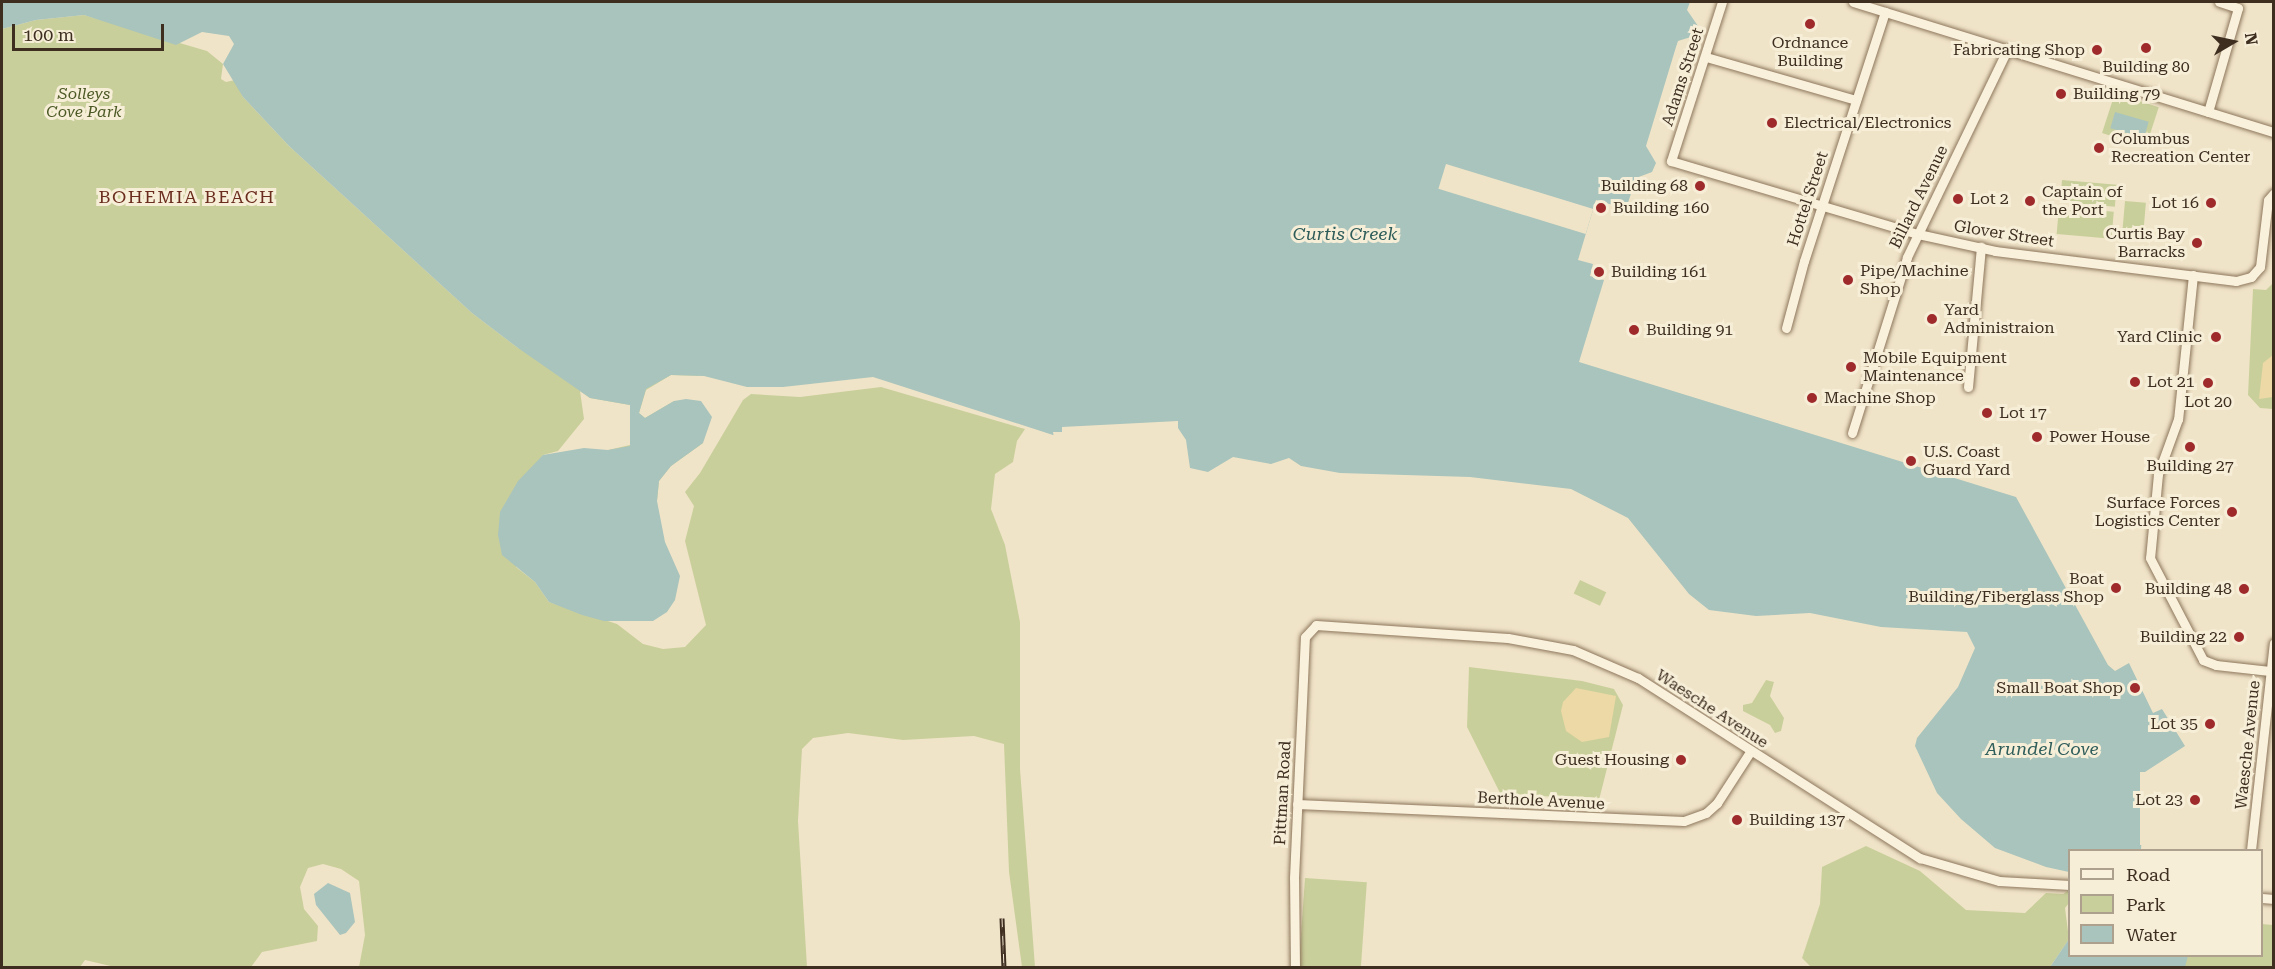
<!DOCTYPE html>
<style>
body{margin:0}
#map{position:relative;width:2275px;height:969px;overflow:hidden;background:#f0e4c8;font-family:"Roboto Serif",serif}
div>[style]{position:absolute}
.green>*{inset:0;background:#c9cf9b;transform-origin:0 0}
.sand>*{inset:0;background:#ecd9a5}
.water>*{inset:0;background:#a9c4bc;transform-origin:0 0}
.pier>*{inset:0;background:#f0e4c8;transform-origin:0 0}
.roads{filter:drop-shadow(0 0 2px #8d765c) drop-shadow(0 0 2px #8d765c)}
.street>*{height:9px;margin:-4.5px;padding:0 4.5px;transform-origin:4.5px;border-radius:4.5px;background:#faf1dc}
.rail>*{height:5px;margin-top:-2.5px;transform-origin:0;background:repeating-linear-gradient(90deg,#f7eed8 0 9px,#3d2e20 0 18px);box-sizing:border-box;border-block:2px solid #3d2e20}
.dots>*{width:16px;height:16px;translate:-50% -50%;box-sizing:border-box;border:3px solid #f7eed8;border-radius:50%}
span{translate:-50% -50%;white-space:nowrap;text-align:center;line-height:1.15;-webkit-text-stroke:6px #f7eed8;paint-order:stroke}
.poi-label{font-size:16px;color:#3d2e20}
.right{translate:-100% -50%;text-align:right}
.left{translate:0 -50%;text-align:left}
.street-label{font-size:16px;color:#3d2e20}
.park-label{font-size:16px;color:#4d5a26;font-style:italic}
.neighbourhood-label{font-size:18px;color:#6b2e1e;letter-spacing:1.5px}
.water-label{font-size:18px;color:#2f5d5a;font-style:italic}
.frame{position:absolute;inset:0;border:3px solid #3d2e20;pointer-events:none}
.legend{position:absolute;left:2068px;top:849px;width:195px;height:108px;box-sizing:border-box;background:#f7eed8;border:2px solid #ada18e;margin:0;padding:8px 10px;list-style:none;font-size:18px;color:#3d2e20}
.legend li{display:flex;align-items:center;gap:12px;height:30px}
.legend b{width:30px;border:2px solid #ada18e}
.north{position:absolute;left:2203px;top:12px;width:60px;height:60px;-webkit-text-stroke:4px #f7eed8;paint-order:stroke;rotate:81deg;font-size:16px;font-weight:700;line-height:24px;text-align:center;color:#3d2e20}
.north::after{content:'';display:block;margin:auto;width:21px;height:27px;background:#3d2e20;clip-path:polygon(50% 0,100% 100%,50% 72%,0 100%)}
.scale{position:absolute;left:12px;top:24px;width:152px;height:27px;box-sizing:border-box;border:3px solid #3d2e20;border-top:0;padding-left:8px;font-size:18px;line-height:21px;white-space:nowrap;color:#3d2e20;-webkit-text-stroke:4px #f7eed8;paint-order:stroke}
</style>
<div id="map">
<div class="green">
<div style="clip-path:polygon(84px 15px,207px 51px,223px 64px,221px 79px,226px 82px,235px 80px,243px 97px,290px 147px,472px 313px,518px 348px,704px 376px,671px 375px,646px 390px,639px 413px,645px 418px,674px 401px,701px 401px,703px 443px,671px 466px,659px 481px,657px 501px,608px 450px,630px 445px,630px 405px,590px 398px,580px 391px,584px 419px,558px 451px,543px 455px,516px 567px,535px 582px,549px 602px,617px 624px,643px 644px,663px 649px,685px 647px,706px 625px,685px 541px,694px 506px,685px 492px,700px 473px,743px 400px,751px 394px,800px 397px,881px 387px,1025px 429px,1017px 441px,1013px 462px,995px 474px,991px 509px,1005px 545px,1020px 622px,1020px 769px,1035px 967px,1022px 967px,1009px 872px,1004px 744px,974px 736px,903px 740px,848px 733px,813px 738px,802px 749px,798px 821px,807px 967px,359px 967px,365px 935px,359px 881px,341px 869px,323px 864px,308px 868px,300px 887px,304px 909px,318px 926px,317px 941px,262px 952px,251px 967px,119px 968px,85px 960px,80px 967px,2px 968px,2px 29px,36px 20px)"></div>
<div style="left:2115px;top:93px;width:46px;height:42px;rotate:18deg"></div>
<div style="left:2062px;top:180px;width:55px;height:22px;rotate:5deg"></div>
<div style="left:2125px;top:201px;width:21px;height:39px;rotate:5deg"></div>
<div style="left:2059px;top:207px;width:55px;height:27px;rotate:5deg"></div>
<div style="clip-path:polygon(2273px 283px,2273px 409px,2260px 408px,2248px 395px,2253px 289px,2266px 290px)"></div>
<div style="left:1580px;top:580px;width:29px;height:15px;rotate:25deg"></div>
<div style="clip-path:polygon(1469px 667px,1582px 681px,1614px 689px,1623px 705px,1599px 800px,1500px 793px,1467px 727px)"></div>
<div style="clip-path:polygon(1766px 680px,1774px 682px,1770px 696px,1784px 718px,1781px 731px,1775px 733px,1770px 725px,1743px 711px,1743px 705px,1752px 703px)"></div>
<div style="clip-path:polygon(1866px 846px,1920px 871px,1966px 910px,2025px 913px,2046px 893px,2063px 894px,2069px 890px,2069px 903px,2065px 908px,2069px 939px,2050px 967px,1812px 968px,1802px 958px,1820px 904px,1822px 867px)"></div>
<div style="left:1305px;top:878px;width:62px;height:89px;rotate:4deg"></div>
<div style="clip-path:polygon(2262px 924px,2273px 925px,2273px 967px,2170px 968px,2173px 956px,2262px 956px)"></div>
</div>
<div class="sand">
<div style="clip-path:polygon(2273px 355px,2273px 397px,2259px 399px,2263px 363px)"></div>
<div style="clip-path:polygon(1576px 688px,1616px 696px,1609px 737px,1582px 742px,1566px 731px,1561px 711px,1563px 702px)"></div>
</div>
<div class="water">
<div style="clip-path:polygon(2px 2px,1690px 2px,1687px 10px,1698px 26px,1694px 36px,1678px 41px,1676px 47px,1646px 146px,1656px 163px,1652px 172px,1636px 178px,1626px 209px,1596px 200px,1578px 260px,1593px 264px,1590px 276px,1604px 280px,1579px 362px,2016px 497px,2108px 665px,2115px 671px,2129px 663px,2153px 713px,2162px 709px,2185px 746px,2145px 772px,2141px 850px,2070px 850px,2069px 872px,2046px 867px,1995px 848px,1961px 819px,1937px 793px,1915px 746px,1917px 738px,1958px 687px,1975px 648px,1967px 632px,1881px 627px,1810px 613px,1756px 616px,1709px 610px,1689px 594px,1628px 518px,1571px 489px,1470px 477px,1340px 473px,1301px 466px,1289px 458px,1271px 464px,1233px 457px,1208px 472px,1190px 468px,1186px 440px,1178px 428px,1053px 435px,873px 377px,783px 387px,747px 387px,704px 376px,671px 375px,646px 389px,639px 413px,645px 418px,674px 401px,686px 399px,701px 401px,712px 417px,703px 443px,671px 466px,659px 481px,657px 501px,665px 542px,680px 576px,675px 600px,667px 612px,653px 621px,604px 621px,582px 615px,549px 602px,535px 582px,502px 555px,498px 535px,500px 512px,518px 481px,543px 455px,584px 448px,608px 450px,630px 446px,630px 405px,590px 398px,518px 348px,472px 313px,290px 147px,243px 97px,223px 64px,234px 44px,229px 36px,202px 32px,176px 45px,84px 15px,36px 20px,2px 29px)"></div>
<div style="left:2115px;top:112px;width:35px;height:17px;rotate:16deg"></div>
<div style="clip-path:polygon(328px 883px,350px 893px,355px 922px,346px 933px,340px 935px,316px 905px,314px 894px)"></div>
<div style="clip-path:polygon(2069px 939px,2070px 956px,2188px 956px,2185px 967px,2050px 967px)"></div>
</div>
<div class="pier">
<div style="left:1446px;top:164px;width:154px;height:26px;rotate:17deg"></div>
<div style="clip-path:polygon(1178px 421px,1178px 432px,1054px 438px,1053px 432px,1062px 432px,1062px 427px)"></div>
<div style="left:2140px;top:772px;width:5px;height:73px"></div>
</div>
<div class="roads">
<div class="street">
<div style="left:1722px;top:2px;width:167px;rotate:107.8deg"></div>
<div style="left:1671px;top:161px;width:258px;rotate:16.5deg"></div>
<div style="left:1918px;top:234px;width:79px;rotate:12.4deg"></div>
<div style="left:1995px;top:251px;width:243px;rotate:7.1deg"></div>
<div style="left:2236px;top:281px;width:16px;rotate:-15deg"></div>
<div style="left:2251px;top:277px;width:13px;rotate:-48deg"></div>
<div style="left:2260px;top:267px;width:67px;rotate:-83.2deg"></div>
<div style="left:2268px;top:200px;width:9px;rotate:-49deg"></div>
<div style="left:1853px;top:2px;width:441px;rotate:17.2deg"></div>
<div style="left:1706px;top:57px;width:156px;rotate:16deg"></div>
<div style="left:2208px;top:112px;width:108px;rotate:-73.9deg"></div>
<div style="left:2238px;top:8px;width:20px;rotate:-162deg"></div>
<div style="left:2193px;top:275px;width:145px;rotate:95.9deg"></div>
<div style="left:2178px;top:419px;width:59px;rotate:110deg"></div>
<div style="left:2158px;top:474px;width:84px;rotate:95.4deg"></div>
<div style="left:2150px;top:558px;width:115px;rotate:62.5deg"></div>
<div style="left:2203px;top:660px;width:14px;rotate:21deg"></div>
<div style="left:2216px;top:665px;width:54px;rotate:6.3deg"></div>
<div style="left:1786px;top:328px;width:69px;rotate:-75deg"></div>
<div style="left:1804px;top:261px;width:262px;rotate:-72deg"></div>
<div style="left:1968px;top:387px;width:141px;rotate:-84.7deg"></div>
<div style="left:1852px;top:433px;width:184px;rotate:-72.6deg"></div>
<div style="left:1907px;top:257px;width:230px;rotate:-64.2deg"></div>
<div style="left:1297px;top:804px;width:387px;rotate:2.5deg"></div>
<div style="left:1684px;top:821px;width:23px;rotate:-20deg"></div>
<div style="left:1706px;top:813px;width:15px;rotate:-42deg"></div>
<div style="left:1717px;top:803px;width:61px;rotate:-57.1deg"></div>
<div style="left:2251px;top:850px;width:208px;rotate:-83.7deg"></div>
<div style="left:2262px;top:898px;width:12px;rotate:5deg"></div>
<div style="left:1295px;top:968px;width:90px;rotate:-90.6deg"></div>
<div style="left:1294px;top:878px;width:241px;rotate:-87.4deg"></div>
<div style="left:1305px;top:637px;width:16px;rotate:-47deg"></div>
<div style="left:1316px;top:625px;width:192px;rotate:3.9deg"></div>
<div style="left:1508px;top:638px;width:66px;rotate:10.5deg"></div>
<div style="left:1573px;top:650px;width:71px;rotate:23.3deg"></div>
<div style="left:1638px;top:678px;width:335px;rotate:32.6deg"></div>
<div style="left:1920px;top:858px;width:82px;rotate:16.2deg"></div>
<div style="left:1999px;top:881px;width:71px;rotate:3.2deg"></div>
</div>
</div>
<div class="rail">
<div style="left:1002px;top:918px;width:50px;rotate:87.7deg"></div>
</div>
<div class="dots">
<div style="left:1810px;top:24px;background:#9e2a2b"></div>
<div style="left:2146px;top:48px;background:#9e2a2b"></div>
<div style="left:2097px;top:50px;background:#9e2a2b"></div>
<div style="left:2061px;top:94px;background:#9e2a2b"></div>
<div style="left:1772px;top:123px;background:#9e2a2b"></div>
<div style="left:2099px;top:148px;background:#9e2a2b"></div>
<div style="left:1700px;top:186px;background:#9e2a2b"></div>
<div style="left:1958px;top:199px;background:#9e2a2b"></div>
<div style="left:2030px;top:201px;background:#9e2a2b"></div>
<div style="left:2211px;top:203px;background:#9e2a2b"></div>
<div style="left:1601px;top:208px;background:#9e2a2b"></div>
<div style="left:2197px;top:243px;background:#9e2a2b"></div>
<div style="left:1599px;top:272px;background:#9e2a2b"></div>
<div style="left:1848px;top:280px;background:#9e2a2b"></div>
<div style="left:1932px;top:319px;background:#9e2a2b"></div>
<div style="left:1634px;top:330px;background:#9e2a2b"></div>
<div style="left:2216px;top:337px;background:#9e2a2b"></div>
<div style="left:1851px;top:367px;background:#9e2a2b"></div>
<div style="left:2135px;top:382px;background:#9e2a2b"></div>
<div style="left:2208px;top:383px;background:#9e2a2b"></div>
<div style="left:1812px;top:398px;background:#9e2a2b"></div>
<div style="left:1987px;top:413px;background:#9e2a2b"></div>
<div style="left:2037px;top:437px;background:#9e2a2b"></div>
<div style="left:2190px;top:447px;background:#9e2a2b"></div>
<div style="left:1911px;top:461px;background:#9e2a2b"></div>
<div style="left:2232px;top:512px;background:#9e2a2b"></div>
<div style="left:2116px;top:588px;background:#9e2a2b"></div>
<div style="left:2244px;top:589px;background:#9e2a2b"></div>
<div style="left:2239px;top:637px;background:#9e2a2b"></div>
<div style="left:2135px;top:688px;background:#9e2a2b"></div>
<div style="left:2210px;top:724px;background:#9e2a2b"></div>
<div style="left:1681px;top:760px;background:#9e2a2b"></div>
<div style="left:2195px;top:800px;background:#9e2a2b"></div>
<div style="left:1737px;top:820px;background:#9e2a2b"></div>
</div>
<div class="poi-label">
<span style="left:1810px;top:52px">Ordnance<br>Building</span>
<span class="right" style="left:2085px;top:50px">Fabricating Shop</span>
<span style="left:2146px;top:67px">Building 80</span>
<span class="left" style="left:2073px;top:94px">Building 79</span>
<span class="left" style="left:1784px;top:123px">Electrical/Electronics</span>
<span class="left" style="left:2111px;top:148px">Columbus<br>Recreation Center</span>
<span class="right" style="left:1688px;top:186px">Building 68</span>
<span class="left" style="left:2042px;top:201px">Captain of<br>the Port</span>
<span class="left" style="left:1970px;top:199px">Lot 2</span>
<span class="right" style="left:2199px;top:203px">Lot 16</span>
<span class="left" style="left:1613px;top:208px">Building 160</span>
<span class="right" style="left:2185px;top:243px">Curtis Bay<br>Barracks</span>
<span class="left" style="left:1860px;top:280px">Pipe/Machine<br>Shop</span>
<span class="left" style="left:1611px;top:272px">Building 161</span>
<span class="left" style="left:1944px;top:319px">Yard<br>Administraion</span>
<span class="left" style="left:1646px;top:330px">Building 91</span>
<span class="right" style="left:2202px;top:337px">Yard Clinic</span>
<span class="left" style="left:1863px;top:367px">Mobile Equipment<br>Maintenance</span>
<span class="left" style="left:2147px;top:382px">Lot 21</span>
<span class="left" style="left:1824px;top:398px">Machine Shop</span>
<span style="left:2208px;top:402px">Lot 20</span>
<span class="left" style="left:1999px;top:413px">Lot 17</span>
<span class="left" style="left:2049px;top:437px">Power House</span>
<span class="left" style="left:1923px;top:461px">U.S. Coast<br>Guard Yard</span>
<span style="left:2190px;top:466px">Building 27</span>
<span class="right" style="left:2220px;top:512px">Surface Forces<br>Logistics Center</span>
<span class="right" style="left:2104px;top:588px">Boat<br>Building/Fiberglass Shop</span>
<span class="right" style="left:2232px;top:589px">Building 48</span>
<span class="right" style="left:2227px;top:637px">Building 22</span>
<span class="right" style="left:2123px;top:688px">Small Boat Shop</span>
<span class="right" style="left:2198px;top:724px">Lot 35</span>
<span class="right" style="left:1669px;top:760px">Guest Housing</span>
<span class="right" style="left:2183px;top:800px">Lot 23</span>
<span class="left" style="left:1749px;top:820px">Building 137</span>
</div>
<div class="street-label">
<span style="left:1683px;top:77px;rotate:-72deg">Adams Street</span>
<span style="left:1919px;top:197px;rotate:-64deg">Billard Avenue</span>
<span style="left:1808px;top:199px;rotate:-72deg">Hottel Street</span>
<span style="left:2004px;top:234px;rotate:9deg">Glover Street</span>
<span style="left:1712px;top:709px;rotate:33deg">Waesche Avenue</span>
<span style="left:2248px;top:745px;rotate:-84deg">Waesche Avenue</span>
<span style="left:1283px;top:793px;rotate:-87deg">Pittman Road</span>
<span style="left:1541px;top:801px;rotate:3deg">Berthole Avenue</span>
</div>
<div class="park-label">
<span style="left:84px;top:103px">Solleys<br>Cove Park</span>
</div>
<div class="neighbourhood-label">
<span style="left:187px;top:197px">BOHEMIA BEACH</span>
</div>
<div class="water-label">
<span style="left:1345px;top:234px">Curtis Creek</span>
<span style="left:2042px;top:749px">Arundel Cove</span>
</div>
<div class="frame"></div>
<ul class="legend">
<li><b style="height:8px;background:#faf1dc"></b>Road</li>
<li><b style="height:16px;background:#c9cf9b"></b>Park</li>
<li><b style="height:16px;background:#a9c4bc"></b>Water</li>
</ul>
<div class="north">N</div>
<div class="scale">100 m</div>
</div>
